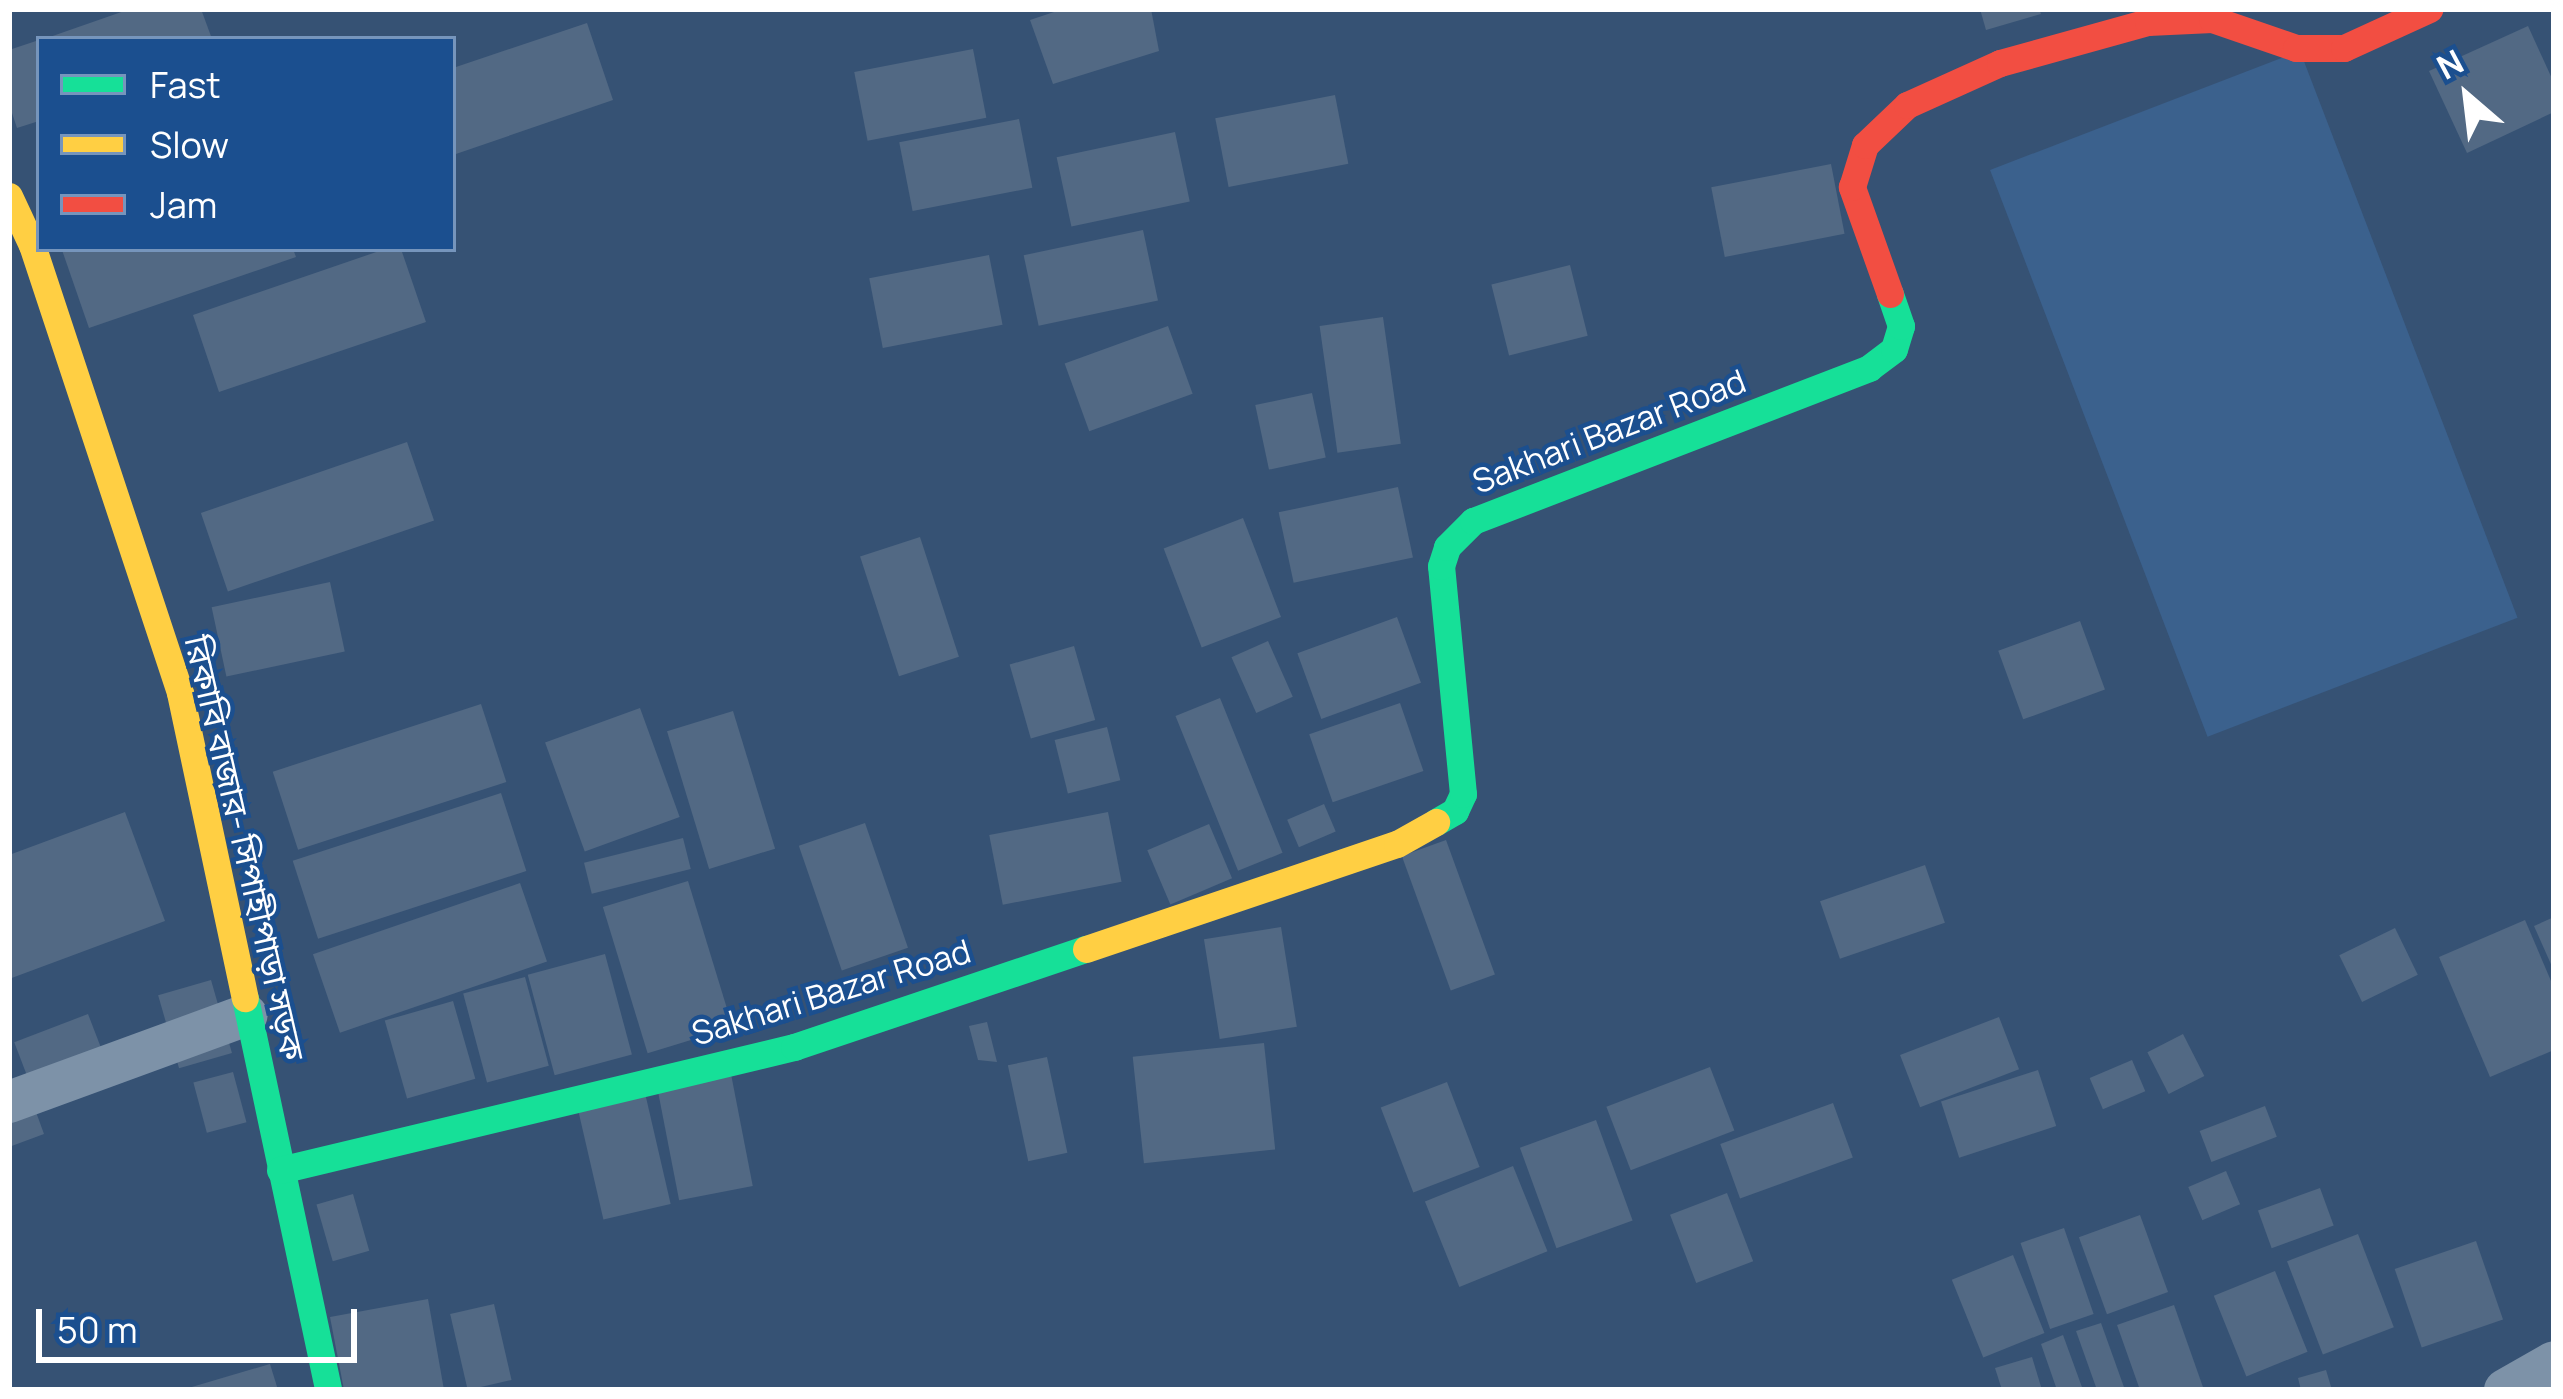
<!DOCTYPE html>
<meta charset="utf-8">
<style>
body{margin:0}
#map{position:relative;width:2563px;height:1399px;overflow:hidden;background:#365274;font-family:Manrope,"Noto Sans Bengali",sans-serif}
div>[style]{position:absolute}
.water>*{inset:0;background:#3b618d;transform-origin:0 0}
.building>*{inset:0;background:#526984;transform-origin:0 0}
.street>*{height:42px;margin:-21px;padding:0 21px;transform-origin:21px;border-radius:21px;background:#7d92a8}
.fast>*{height:27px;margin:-13.5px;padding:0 13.5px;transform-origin:13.5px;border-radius:13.5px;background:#16e098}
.slow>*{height:27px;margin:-13.5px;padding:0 13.5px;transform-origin:13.5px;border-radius:13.5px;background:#ffcf43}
.jam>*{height:27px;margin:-13.5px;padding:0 13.5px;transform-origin:13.5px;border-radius:13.5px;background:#f24e42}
span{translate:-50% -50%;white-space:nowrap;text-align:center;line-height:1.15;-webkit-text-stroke:9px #1b4f8f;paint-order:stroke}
.street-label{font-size:33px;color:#fff}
.frame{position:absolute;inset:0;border:12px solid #fff;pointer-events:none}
.legend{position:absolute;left:36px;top:36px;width:420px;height:216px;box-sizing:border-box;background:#1b4f8f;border:3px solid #7695bc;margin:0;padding:15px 21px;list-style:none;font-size:36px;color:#fff}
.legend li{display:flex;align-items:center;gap:24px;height:60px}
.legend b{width:60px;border:3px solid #7695bc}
.north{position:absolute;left:2407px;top:36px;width:120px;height:120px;-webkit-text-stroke:9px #1b4f8f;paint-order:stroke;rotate:332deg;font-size:33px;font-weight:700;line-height:48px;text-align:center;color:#fff}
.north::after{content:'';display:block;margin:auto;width:42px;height:54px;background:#fff;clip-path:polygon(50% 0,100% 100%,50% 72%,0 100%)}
.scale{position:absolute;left:36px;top:1309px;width:321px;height:54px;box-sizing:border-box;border:6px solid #fff;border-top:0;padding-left:15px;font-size:36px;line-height:42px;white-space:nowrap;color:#fff;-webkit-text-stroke:9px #1b4f8f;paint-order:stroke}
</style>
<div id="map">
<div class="water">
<div style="left:2300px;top:51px;width:607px;height:332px;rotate:69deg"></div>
</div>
<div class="building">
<div style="clip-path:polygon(130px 9px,201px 9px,212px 39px,44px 39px)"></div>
<div style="clip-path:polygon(1063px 9px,1151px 9px,1159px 51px,1053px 84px,1030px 20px)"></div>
<div style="clip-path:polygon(1980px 9px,2039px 9px,2041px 14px,1986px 30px)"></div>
<div style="clip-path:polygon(587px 23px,613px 100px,453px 155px,453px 68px)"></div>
<div style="clip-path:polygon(2528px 26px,2554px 83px,2554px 112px,2467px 153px,2429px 71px)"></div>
<div style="clip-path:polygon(39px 40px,39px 121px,17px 128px,9px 104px,9px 50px)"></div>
<div style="left:973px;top:49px;width:70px;height:121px;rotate:79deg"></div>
<div style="left:1335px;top:95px;width:70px;height:122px;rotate:79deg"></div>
<div style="left:1019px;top:119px;width:70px;height:122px;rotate:79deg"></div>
<div style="left:1175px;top:132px;width:71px;height:121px;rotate:78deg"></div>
<div style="left:1831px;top:164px;width:71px;height:122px;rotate:79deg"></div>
<div style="left:1143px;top:230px;width:72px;height:122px;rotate:78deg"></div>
<div style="clip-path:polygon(293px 249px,296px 257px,89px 328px,62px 250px)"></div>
<div style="clip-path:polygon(385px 249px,401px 249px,426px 322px,219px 392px,193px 315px)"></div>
<div style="left:989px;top:255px;width:71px;height:122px;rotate:79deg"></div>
<div style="left:1570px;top:265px;width:73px;height:81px;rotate:76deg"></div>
<div style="left:1383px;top:317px;width:128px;height:64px;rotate:82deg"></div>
<div style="left:1168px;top:326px;width:72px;height:110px;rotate:70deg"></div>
<div style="left:1312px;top:393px;width:66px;height:58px;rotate:78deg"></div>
<div style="left:407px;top:442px;width:83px;height:218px;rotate:71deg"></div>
<div style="left:1398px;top:487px;width:72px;height:122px;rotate:78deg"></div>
<div style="left:1243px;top:518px;width:106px;height:85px;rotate:69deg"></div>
<div style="left:920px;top:537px;width:126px;height:63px;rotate:72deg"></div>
<div style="left:330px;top:582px;width:71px;height:121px;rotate:78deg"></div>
<div style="left:1397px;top:617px;width:70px;height:106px;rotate:70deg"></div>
<div style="left:2080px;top:621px;width:73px;height:87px;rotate:70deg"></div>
<div style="left:1268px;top:641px;width:61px;height:40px;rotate:66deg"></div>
<div style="left:1074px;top:646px;width:77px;height:67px;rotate:74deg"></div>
<div style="left:1220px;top:698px;width:167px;height:48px;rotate:68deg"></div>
<div style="left:1400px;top:703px;width:72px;height:96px;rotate:71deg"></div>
<div style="left:481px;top:704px;width:82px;height:219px;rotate:72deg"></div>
<div style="left:640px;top:708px;width:116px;height:101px;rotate:70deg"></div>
<div style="left:733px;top:711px;width:144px;height:69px;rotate:73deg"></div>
<div style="left:1107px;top:727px;width:55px;height:54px;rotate:76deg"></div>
<div style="left:501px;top:793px;width:82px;height:219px;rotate:72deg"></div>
<div style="left:1324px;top:804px;width:30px;height:40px;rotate:67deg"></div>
<div style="clip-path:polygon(125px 812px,165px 921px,9px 979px,9px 855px)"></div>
<div style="left:1108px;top:812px;width:71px;height:121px;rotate:79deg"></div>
<div style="left:865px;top:823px;width:132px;height:70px;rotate:71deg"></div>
<div style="left:1209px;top:824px;width:59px;height:67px;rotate:67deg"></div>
<div style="left:683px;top:838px;width:32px;height:102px;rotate:76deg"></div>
<div style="left:1446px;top:840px;width:143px;height:47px;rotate:70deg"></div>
<div style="left:1925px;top:865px;width:61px;height:111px;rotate:71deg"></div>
<div style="left:688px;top:881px;width:153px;height:89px;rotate:73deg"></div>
<div style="left:520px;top:883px;width:83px;height:219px;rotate:71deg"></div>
<div style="clip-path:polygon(2554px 917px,2554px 971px,2534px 926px)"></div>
<div style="clip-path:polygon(2525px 920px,2554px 988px,2554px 1050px,2490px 1077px,2439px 957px)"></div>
<div style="left:1281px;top:927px;width:101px;height:78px;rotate:81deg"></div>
<div style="left:2395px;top:928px;width:52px;height:62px;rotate:64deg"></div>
<div style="left:605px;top:954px;width:104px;height:80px;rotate:75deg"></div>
<div style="left:525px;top:977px;width:92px;height:64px;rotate:75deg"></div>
<div style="left:211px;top:980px;width:76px;height:55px;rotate:74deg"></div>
<div style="left:453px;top:1001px;width:81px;height:71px;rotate:74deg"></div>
<div style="left:88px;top:1014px;width:36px;height:79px;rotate:69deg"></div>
<div style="left:1999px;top:1017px;width:56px;height:106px;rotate:69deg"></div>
<div style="clip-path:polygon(987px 1022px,997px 1062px,978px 1060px,969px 1026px)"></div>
<div style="left:2183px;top:1034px;width:47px;height:40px;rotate:63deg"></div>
<div style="left:1264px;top:1043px;width:107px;height:132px;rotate:84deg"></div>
<div style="left:1047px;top:1057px;width:98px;height:40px;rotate:78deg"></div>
<div style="left:2132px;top:1060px;width:34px;height:46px;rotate:67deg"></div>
<div style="left:1710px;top:1067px;width:68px;height:111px;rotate:69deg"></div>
<div style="left:2038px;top:1070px;width:59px;height:102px;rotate:72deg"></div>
<div style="left:233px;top:1072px;width:52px;height:41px;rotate:75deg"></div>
<div style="left:731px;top:1074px;width:114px;height:75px;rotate:79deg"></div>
<div style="left:1447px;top:1082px;width:91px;height:71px;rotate:69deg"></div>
<div style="left:645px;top:1093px;width:114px;height:69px;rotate:77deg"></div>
<div style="clip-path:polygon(32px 1101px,44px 1134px,9px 1147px,9px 1110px)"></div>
<div style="left:1833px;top:1103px;width:58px;height:120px;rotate:70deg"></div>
<div style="left:2265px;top:1106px;width:33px;height:70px;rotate:69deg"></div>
<div style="left:1596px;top:1120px;width:107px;height:81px;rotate:70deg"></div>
<div style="left:1513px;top:1166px;width:92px;height:95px;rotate:68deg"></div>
<div style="left:2226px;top:1171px;width:36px;height:41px;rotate:67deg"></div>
<div style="left:2320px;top:1188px;width:40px;height:66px;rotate:70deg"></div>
<div style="left:1727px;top:1193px;width:73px;height:61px;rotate:69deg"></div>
<div style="left:353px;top:1194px;width:59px;height:38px;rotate:74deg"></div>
<div style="left:2140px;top:1215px;width:82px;height:65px;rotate:70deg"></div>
<div style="left:2064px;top:1228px;width:91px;height:46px;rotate:71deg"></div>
<div style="left:2358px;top:1234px;width:100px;height:76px;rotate:69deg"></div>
<div style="left:2476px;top:1241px;width:83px;height:86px;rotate:71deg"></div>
<div style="left:2013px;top:1255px;width:84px;height:66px;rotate:68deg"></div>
<div style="left:2275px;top:1271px;width:87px;height:66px;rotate:68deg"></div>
<div style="clip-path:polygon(428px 1299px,444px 1390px,344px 1390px,330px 1317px)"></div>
<div style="left:494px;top:1304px;width:78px;height:45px;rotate:77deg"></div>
<div style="clip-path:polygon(2174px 1305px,2204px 1390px,2140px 1390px,2117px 1325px)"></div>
<div style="clip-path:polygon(2101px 1323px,2125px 1390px,2097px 1390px,2076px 1331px)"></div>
<div style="clip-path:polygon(2063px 1335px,2083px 1390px,2057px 1390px,2041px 1344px)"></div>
<div style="clip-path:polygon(2032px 1357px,2042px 1390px,2002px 1390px,1995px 1368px)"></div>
<div style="clip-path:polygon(270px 1364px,278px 1390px,185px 1390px,185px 1389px)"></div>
<div style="clip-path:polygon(2326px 1370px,2332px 1390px,2301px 1390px,2298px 1378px)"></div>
</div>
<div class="street">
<div style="left:9px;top:1102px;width:253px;rotate:-20.1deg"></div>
<div style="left:2505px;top:1390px;width:56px;rotate:-29.7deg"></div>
</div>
<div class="fast">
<div style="left:1436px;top:822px;width:22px;rotate:-30deg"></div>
<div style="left:1455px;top:811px;width:19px;rotate:-65deg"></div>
<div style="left:1463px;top:794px;width:229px;rotate:-95.5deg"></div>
<div style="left:1441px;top:566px;width:20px;rotate:-72deg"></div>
<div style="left:1447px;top:547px;width:37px;rotate:-45deg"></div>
<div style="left:1473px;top:521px;width:425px;rotate:-21.1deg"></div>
<div style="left:1869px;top:368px;width:31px;rotate:-37deg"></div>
<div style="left:1894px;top:349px;width:24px;rotate:-73deg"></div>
<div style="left:1901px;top:326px;width:34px;rotate:-109deg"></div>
<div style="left:245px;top:998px;width:401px;rotate:78deg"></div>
<div style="left:280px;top:1170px;width:529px;rotate:-13.46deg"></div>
<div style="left:794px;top:1047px;width:308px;rotate:-18.6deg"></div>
</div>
<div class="slow">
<div style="left:9px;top:196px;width:54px;rotate:64.9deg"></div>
<div style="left:32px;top:245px;width:472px;rotate:71.7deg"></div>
<div style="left:180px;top:693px;width:312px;rotate:78deg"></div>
<div style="left:1086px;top:949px;width:328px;rotate:-18.7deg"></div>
<div style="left:1397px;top:844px;width:45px;rotate:-29.4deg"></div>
</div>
<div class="jam">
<div style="left:1890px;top:294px;width:114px;rotate:-109.6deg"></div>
<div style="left:1852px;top:187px;width:44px;rotate:-72.8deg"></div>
<div style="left:1865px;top:145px;width:58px;rotate:-43.6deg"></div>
<div style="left:1907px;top:105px;width:102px;rotate:-24.3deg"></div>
<div style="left:2000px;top:63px;width:154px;rotate:-15.5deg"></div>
<div style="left:2148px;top:22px;width:64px;rotate:-2.7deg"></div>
<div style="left:2212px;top:19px;width:89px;rotate:19deg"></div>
<div style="left:2296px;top:48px;width:48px"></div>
<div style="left:2344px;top:48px;width:94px;rotate:-24.6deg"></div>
</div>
<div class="street-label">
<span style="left:1609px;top:431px;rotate:-21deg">Sakhari Bazar Road</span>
<span style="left:245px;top:848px;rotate:77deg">রিকাবি বাজার- সিপাহীপাড়া সড়ক</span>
<span style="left:831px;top:992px;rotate:-17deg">Sakhari Bazar Road</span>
</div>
<div class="frame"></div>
<ul class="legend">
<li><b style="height:15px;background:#16e098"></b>Fast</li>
<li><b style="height:15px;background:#ffcf43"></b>Slow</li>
<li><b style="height:15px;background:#f24e42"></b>Jam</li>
</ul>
<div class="north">N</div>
<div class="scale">50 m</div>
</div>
